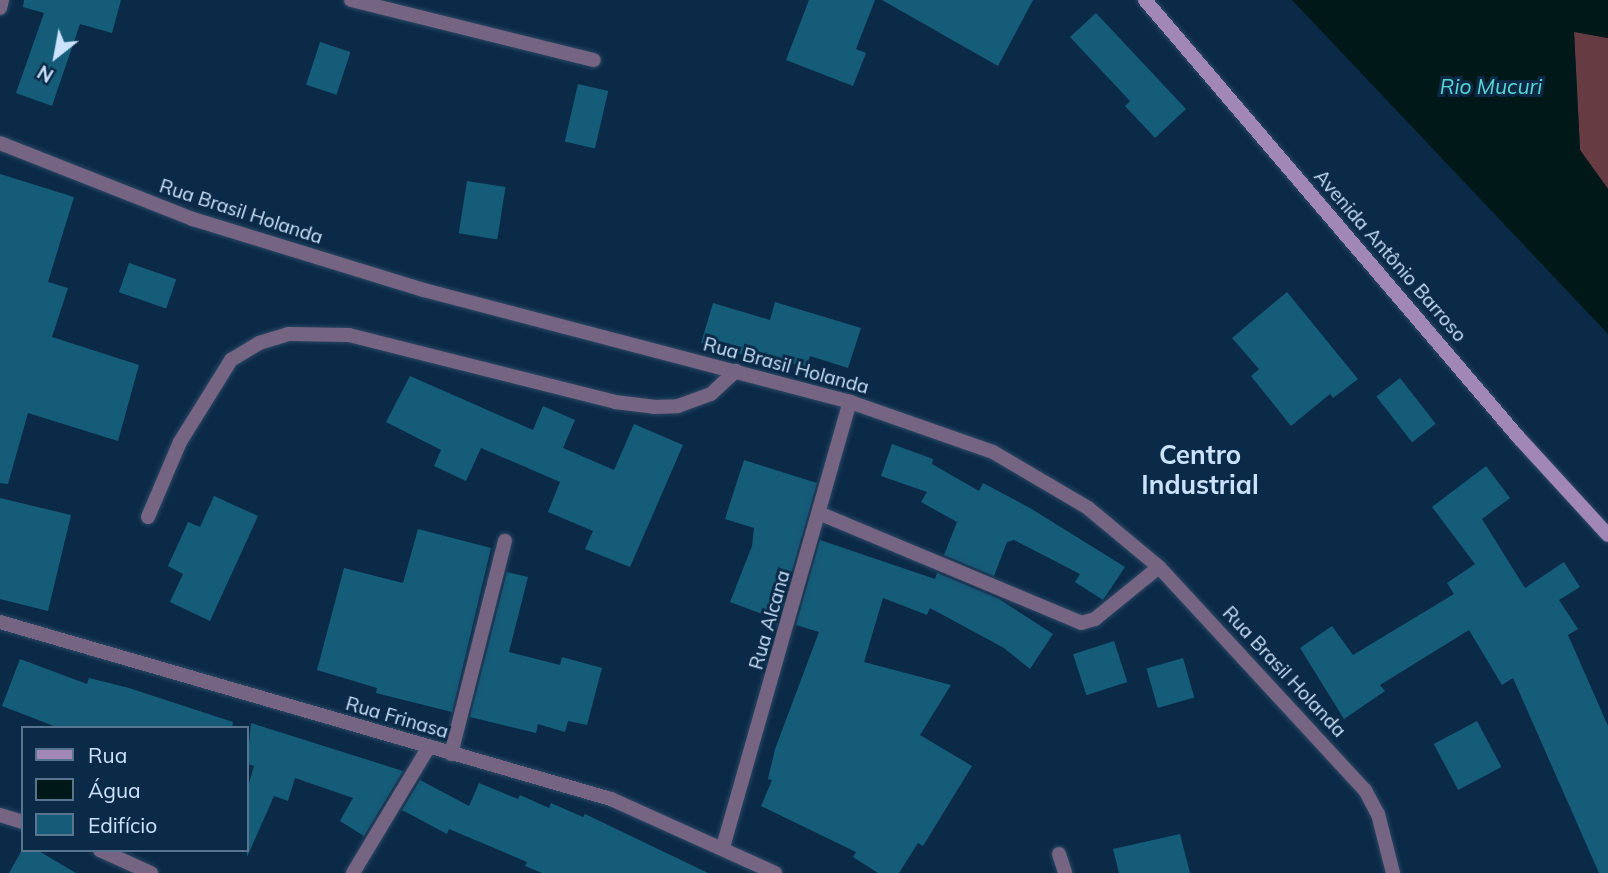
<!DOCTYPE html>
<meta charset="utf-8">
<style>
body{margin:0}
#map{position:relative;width:1608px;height:873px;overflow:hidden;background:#0b2a47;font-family:Mulish,sans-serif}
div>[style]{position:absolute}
.green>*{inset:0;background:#663c42}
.water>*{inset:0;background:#001817}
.building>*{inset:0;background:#155c79;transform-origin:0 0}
.roads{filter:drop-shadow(0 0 2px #2a4764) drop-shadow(0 0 2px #2a4764)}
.lane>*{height:14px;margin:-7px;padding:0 7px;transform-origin:7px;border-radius:7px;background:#766582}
.street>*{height:14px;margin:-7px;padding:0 7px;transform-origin:7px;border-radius:7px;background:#766582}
.secondary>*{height:14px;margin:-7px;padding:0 7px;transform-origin:7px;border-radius:7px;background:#a187b5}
span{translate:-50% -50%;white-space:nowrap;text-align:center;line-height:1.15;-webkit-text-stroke:6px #0b2a47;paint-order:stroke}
.street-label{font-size:19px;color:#cbe2fc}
.water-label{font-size:21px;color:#5ad7d0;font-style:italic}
.district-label{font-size:26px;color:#cbe2fc;font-weight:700}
.legend{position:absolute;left:21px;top:726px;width:228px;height:126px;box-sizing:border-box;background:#0b2a47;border:2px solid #58748f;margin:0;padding:9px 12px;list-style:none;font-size:21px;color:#cbe2fc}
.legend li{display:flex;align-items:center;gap:14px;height:35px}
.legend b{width:35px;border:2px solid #58748f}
.north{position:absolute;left:21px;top:21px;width:70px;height:70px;-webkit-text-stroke:5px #0b2a47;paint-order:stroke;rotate:211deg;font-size:19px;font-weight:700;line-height:28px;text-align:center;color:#cbe2fc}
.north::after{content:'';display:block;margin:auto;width:24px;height:32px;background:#cbe2fc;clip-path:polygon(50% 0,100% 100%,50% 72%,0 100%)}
</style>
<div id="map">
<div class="green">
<div style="clip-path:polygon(1574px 31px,1608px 38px,1608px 189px,1580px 150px)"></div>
</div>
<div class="water">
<div style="clip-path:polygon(1292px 0,1608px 0,1608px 38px,1574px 32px,1580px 150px,1608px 189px,1608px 334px)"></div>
</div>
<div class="building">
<div style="clip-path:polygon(24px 0,121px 0,112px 33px,80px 24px,52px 106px,16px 93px,44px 13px,23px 7px)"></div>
<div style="clip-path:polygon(809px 0,875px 0,856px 49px,866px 53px,853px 86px,786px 60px)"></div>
<div style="clip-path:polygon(882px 0,1033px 0,998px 66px)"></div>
<div style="clip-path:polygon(1096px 13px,1186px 109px,1155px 138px,1125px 106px,1130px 101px,1070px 37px)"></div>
<div style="left:320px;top:42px;width:32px;height:45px;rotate:18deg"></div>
<div style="left:578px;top:84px;width:31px;height:59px;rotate:13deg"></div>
<div style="clip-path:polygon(0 174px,74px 197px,48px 282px,68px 288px,52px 337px,139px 365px,118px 441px,28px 413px,8px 484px,0 483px)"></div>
<div style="left:467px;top:181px;width:39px;height:53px;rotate:9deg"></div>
<div style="left:129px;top:263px;width:50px;height:31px;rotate:19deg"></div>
<div style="clip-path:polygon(1287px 292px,1358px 379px,1333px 398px,1330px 394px,1291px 426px,1251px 376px,1259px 369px,1232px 338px)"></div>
<div style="clip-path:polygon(775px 302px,861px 328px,848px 368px,810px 356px,806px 368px,746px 348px,744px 355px,701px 343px,713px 303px,770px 320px)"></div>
<div style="clip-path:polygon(410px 376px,533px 430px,543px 406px,575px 420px,563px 448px,614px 470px,634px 424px,683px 445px,630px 567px,585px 549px,593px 531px,548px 512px,560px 482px,481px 448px,466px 481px,434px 466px,441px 450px,386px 422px)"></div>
<div style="left:1400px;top:378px;width:58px;height:30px;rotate:52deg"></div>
<div style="clip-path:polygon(892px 444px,933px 459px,932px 464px,979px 491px,983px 483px,1030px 508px,1125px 567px,1103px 600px,1075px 582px,1080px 574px,1014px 540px,1007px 542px,994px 576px,944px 555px,957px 522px,921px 502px,927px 492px,881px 476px)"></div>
<div style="clip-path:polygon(744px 460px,817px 483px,778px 620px,730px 602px,752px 546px,754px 528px,725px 519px)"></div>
<div style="clip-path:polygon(1486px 466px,1510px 498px,1482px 519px,1525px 588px,1564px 562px,1580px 587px,1559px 600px,1578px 629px,1568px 635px,1608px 726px,1608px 873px,1599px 873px,1513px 678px,1502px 685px,1469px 630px,1380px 685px,1385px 691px,1344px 719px,1300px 648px,1332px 626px,1353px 655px,1454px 594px,1447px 583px,1475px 564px,1432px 507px)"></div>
<div style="clip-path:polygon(214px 496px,258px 516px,210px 621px,170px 602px,183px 574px,168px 566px,188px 522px,200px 527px)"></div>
<div style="clip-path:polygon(0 498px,71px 515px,48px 611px,0 599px)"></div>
<div style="clip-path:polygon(418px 529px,491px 548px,452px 712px,376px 693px,377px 688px,317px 670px,344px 568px,403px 583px)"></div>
<div style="clip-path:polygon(820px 540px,935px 579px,937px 573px,999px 599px,1053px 634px,1030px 669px,1004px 648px,930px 608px,927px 615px,883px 598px,864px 662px,951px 685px,920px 735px,972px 766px,923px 846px,918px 843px,899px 873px,878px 873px,853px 857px,856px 852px,761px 806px,772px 780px,768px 779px,775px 749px,819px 632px,796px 625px)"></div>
<div style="clip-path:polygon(507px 572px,528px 577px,509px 652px,560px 665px,562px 657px,602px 668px,587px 725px,568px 721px,565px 732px,538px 724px,536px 733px,470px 717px)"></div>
<div style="left:1114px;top:641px;width:43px;height:43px;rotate:72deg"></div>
<div style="left:1183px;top:658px;width:41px;height:38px;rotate:74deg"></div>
<div style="clip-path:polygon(20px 659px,87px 684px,89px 678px,129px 688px,233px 722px,232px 728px,59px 728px,2px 706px)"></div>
<div style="left:1477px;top:721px;width:52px;height:49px;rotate:62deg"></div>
<div style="clip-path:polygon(251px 723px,403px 771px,364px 836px,340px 821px,353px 798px,295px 778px,288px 801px,274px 796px,247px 857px,247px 790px,254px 766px,247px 764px)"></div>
<div style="clip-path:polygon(420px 780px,469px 806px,479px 783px,518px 799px,520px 795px,549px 808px,551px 803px,583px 817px,585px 814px,708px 873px,542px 873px,525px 866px,527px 862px,449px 829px,447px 834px,402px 810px)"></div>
<div style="clip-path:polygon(1180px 834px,1190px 873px,1119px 873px,1113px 849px)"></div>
<div style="clip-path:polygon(23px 848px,37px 850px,76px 873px,9px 873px)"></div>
</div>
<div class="roads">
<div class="lane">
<div style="left:148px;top:517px;width:82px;rotate:-66.9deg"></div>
<div style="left:180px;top:442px;width:97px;rotate:-58.1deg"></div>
<div style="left:231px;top:360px;width:33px;rotate:-31deg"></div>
<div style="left:259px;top:343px;width:31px;rotate:-17deg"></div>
<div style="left:289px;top:334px;width:60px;rotate:1deg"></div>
<div style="left:349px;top:335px;width:274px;rotate:14.1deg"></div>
<div style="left:615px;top:402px;width:39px;rotate:7deg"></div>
<div style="left:654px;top:407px;width:24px;rotate:-2deg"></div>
<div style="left:678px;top:406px;width:35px;rotate:-20deg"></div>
<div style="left:711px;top:394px;width:34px;rotate:-43deg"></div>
<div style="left:451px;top:754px;width:220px;rotate:-75.8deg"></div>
</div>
<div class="street">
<div style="left:351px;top:0;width:250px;rotate:13.9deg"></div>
<div style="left:0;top:8px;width:8px;rotate:-76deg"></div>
<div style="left:0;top:143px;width:207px;rotate:21.5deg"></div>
<div style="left:193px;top:219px;width:242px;rotate:17.1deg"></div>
<div style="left:424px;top:290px;width:440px;rotate:14.7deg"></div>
<div style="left:850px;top:402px;width:151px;rotate:19.3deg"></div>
<div style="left:993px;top:452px;width:110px;rotate:30.5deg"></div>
<div style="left:1088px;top:508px;width:92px;rotate:39.7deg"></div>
<div style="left:1159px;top:567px;width:304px;rotate:47.3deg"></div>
<div style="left:1365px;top:790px;width:27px;rotate:62deg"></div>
<div style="left:1378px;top:814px;width:61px;rotate:75.7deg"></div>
<div style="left:821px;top:514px;width:282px;rotate:22.7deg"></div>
<div style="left:1081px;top:623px;width:15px;rotate:-16deg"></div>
<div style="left:1095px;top:619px;width:82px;rotate:-39.1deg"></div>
<div style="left:0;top:622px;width:636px;rotate:16.16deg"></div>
<div style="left:611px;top:799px;width:180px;rotate:24.3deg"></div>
<div style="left:0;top:815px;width:24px;rotate:17deg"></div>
<div style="left:723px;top:847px;width:463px;rotate:-74.1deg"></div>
<div style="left:100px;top:850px;width:56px;rotate:24.3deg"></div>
<div style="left:1059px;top:854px;width:20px;rotate:72deg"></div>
<div style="left:353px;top:873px;width:146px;rotate:-59deg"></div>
</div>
<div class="secondary">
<div style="left:1145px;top:0;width:577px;rotate:49.5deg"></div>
<div style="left:1520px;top:439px;width:130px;rotate:47.5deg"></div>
</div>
</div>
<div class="street-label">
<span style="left:241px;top:212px;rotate:18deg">Rua Brasil Holanda</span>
<span style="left:1390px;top:256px;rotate:49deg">Avenida Antônio Barroso</span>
<span style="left:786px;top:366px;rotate:15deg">Rua Brasil Holanda</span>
<span style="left:770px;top:620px;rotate:-74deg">Rua Alcana</span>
<span style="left:1284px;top:672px;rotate:47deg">Rua Brasil Holanda</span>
<span style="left:397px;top:718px;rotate:16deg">Rua Frinasa</span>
</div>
<div class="water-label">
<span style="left:1491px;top:86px">Rio Mucuri</span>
</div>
<div class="district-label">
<span style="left:1200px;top:470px">Centro<br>Industrial</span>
</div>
<ul class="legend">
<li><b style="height:9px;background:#a187b5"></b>Rua</li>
<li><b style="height:19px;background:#001817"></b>Água</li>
<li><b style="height:19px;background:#155c79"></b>Edifício</li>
</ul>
<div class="north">N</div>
</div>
